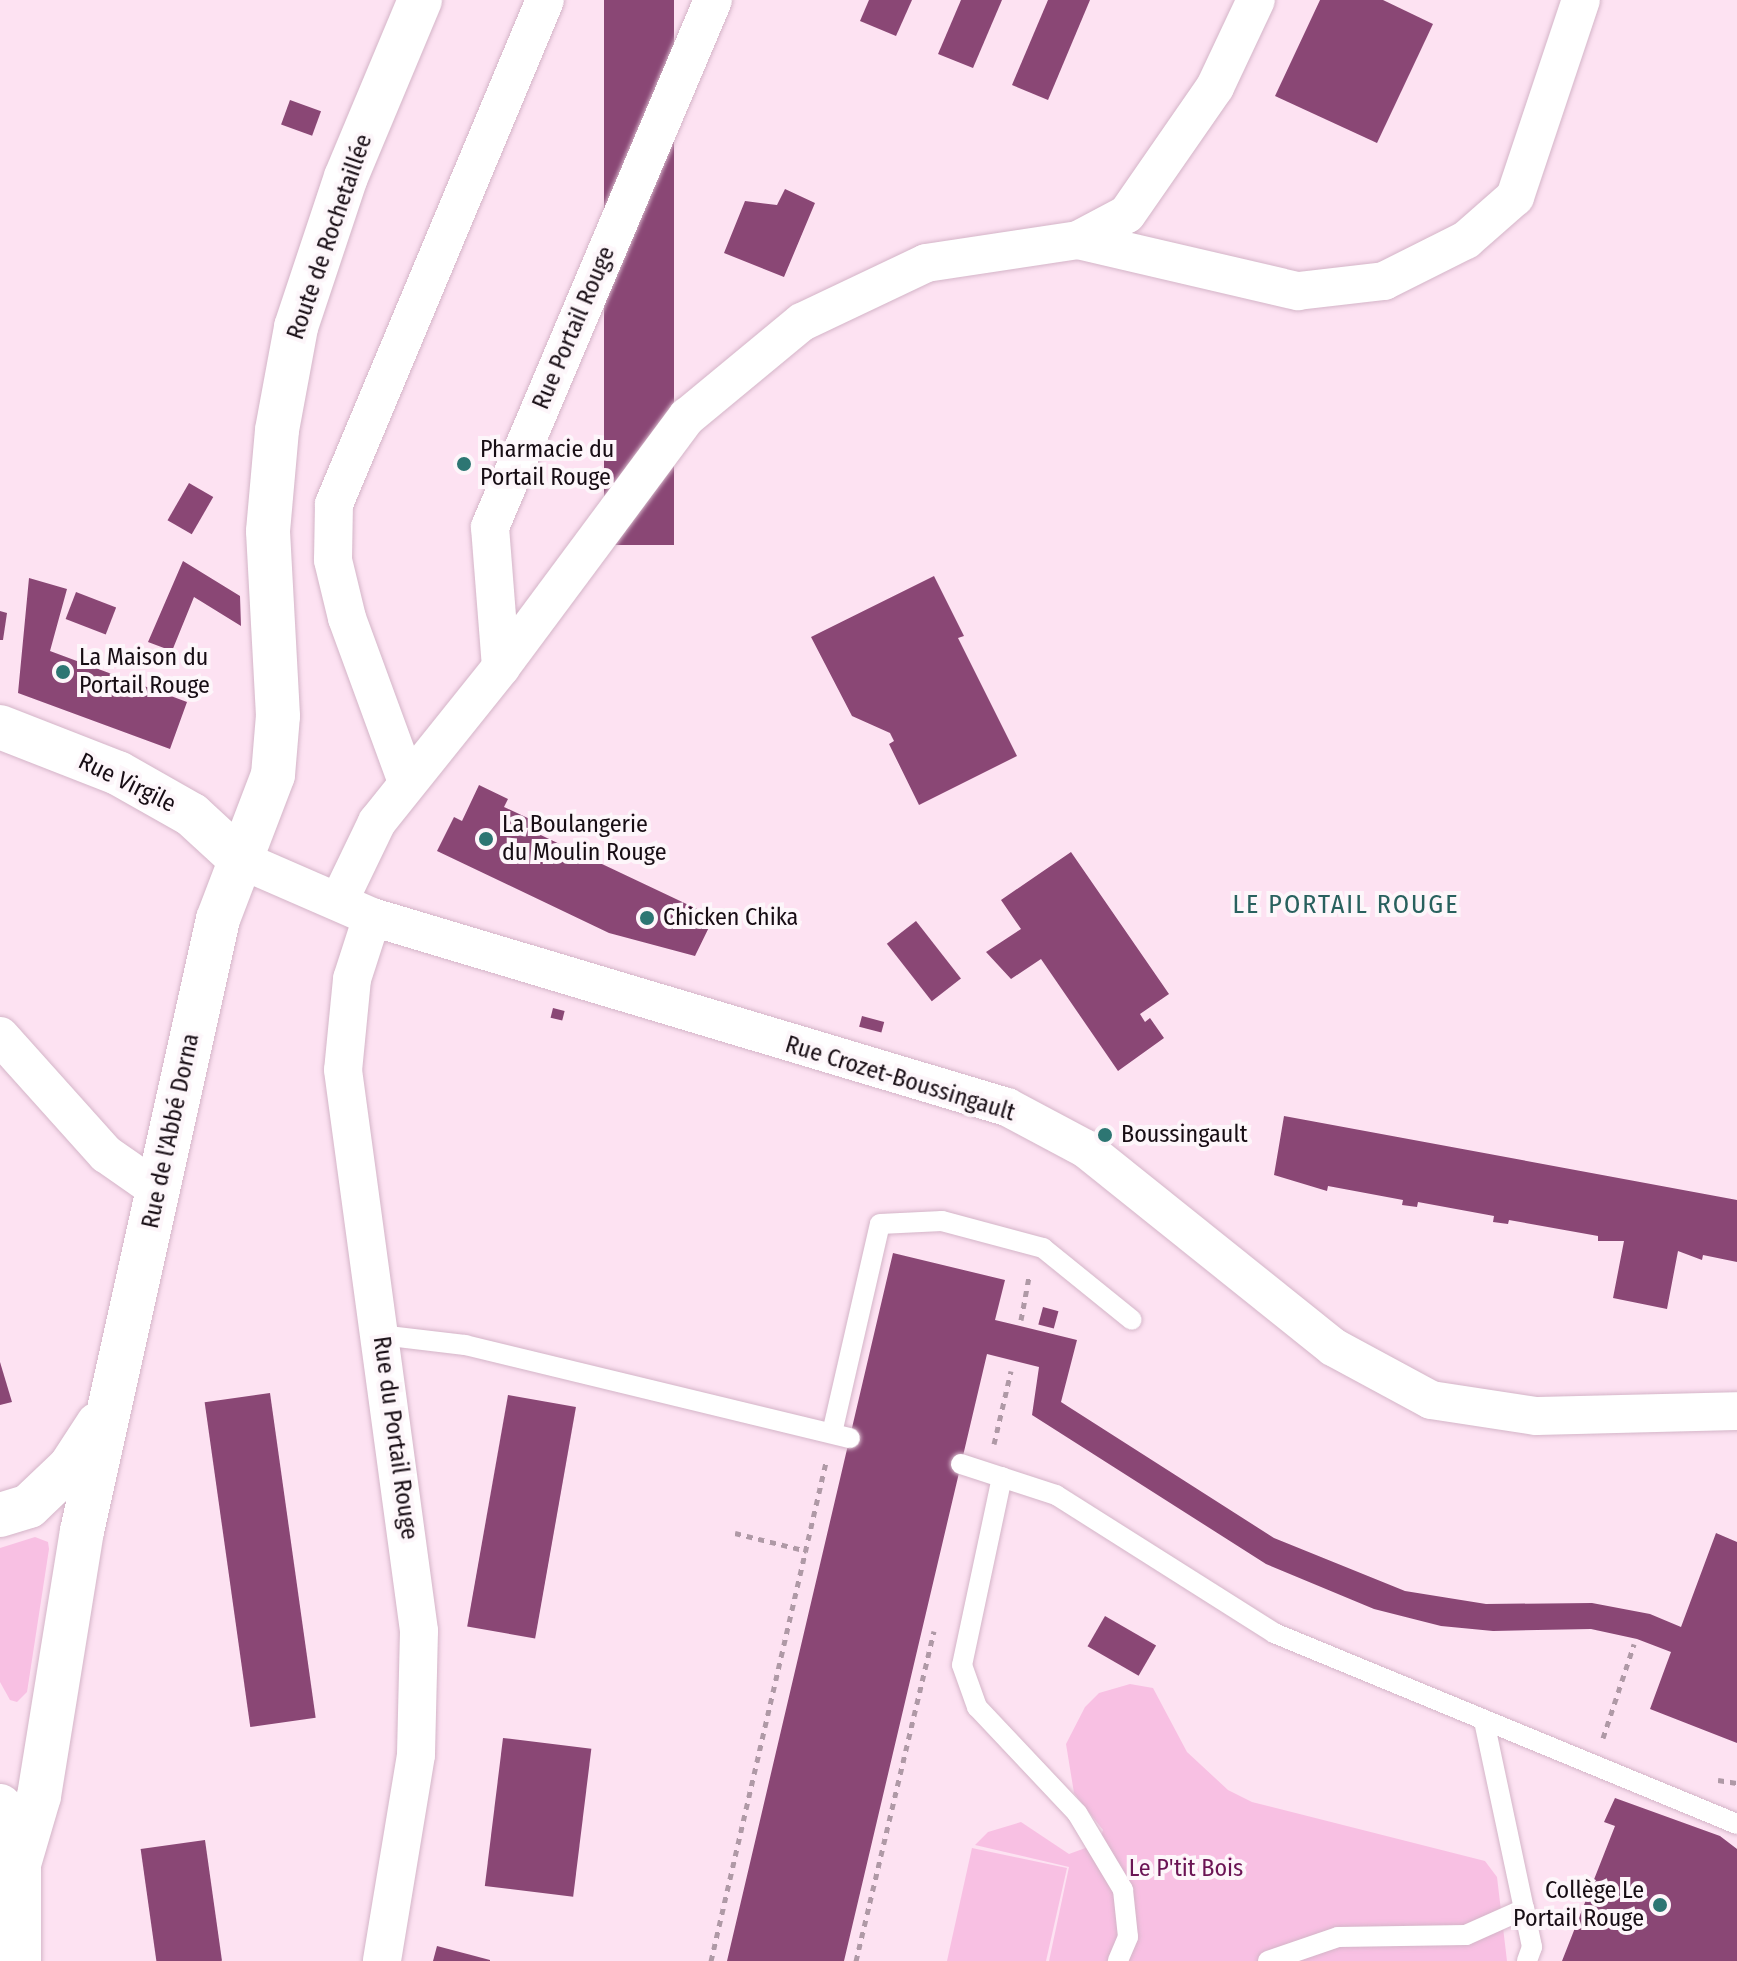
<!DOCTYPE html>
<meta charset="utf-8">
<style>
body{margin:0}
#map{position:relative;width:1737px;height:1961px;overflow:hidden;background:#fde2f2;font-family:"Fira Sans Condensed",sans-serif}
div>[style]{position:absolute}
.green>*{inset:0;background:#f8c0e3}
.building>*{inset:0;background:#8a4775;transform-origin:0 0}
.path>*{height:5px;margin-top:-2.5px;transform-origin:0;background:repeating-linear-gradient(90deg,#af99a6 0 6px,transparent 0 12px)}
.roads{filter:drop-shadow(0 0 2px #d4b5c8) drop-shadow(0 0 2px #d4b5c8)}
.lane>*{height:20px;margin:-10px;padding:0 10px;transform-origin:10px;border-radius:10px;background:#fff}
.street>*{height:38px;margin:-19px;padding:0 19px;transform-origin:19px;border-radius:19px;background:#fff}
.secondary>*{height:44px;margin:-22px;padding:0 22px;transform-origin:22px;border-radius:22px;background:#fff}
.dots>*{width:22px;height:22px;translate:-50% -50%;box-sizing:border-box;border:4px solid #fdf6fa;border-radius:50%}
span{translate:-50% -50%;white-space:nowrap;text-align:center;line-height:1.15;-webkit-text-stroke:8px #fdf6fa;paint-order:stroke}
.street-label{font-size:24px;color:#170d14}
.poi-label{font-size:24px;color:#170d14}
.left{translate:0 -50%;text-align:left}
.right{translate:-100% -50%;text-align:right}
.park-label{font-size:24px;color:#6b1454}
.neighbourhood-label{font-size:26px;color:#28615e;letter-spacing:2px}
</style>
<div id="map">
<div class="green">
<div style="clip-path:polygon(35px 1537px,48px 1542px,49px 1549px,27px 1692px,17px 1702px,10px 1700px,0 1682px,0 1548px)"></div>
<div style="clip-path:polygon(1130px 1684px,1153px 1688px,1187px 1752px,1228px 1790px,1252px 1802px,1485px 1861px,1497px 1877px,1507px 1961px,1049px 1961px,1069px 1867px,975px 1845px,988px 1832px,1021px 1822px,1069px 1854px,1099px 1843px,1103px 1830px,1074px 1793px,1066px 1744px,1085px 1707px,1099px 1693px)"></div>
<div style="clip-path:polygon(972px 1848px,1067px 1868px,1046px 1961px,947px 1961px)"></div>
</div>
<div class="building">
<div style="left:604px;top:0;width:70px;height:545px"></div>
<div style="clip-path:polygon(869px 0,912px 0,896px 36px,860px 21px)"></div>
<div style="clip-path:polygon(961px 0,1002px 0,973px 68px,938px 54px)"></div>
<div style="clip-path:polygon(1048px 0,1090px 0,1048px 100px,1012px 85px)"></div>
<div style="clip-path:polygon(1320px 0,1383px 0,1433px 24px,1377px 143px,1275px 96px)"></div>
<div style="left:290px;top:100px;width:33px;height:26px;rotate:20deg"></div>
<div style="clip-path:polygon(785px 189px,815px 203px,784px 277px,724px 253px,745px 201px,777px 205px)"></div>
<div style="left:189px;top:483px;width:28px;height:43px;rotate:30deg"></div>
<div style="clip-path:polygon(183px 561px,240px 596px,241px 626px,194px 597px,172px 651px,148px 642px)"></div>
<div style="clip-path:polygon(934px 576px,964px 636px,958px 638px,1017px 756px,919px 805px,889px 744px,894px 741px,890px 733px,852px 716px,811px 637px)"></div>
<div style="clip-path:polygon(29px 578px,67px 589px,50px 651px,187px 702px,170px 749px,18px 693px)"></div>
<div style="left:76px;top:592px;width:43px;height:29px;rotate:21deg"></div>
<div style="clip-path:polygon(0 611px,7px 613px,3px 640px,0 640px)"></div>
<div style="clip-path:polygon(479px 785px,508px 799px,504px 807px,532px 820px,528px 829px,714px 917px,695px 956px,609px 933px,437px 851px,454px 817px,462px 821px)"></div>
<div style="clip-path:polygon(1071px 852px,1169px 994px,1140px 1014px,1145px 1022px,1150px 1018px,1164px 1038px,1118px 1071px,1041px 959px,1011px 979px,986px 952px,1021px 929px,1001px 900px)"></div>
<div style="left:916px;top:921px;width:73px;height:37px;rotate:52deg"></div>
<div style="left:553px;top:1008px;width:12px;height:10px;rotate:14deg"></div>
<div style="left:862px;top:1016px;width:23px;height:11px;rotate:15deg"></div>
<div style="clip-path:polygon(1284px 1116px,1737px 1200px,1737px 1262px,1703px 1255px,1702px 1260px,1678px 1251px,1667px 1309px,1613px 1298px,1624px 1241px,1598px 1241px,1598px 1236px,1509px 1220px,1508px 1224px,1493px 1222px,1494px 1216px,1418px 1202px,1417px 1207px,1402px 1205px,1403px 1200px,1328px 1186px,1327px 1191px,1274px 1175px)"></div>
<div style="clip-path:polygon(893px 1253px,1005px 1280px,995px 1320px,1077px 1340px,1061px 1402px,1274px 1538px,1405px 1591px,1486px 1604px,1592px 1603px,1650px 1614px,1681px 1627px,1716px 1533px,1737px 1542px,1737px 1743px,1650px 1709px,1671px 1652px,1637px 1639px,1591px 1629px,1493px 1631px,1441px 1626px,1374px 1609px,1266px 1564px,1032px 1415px,1039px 1367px,987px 1354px,844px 1961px,727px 1961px)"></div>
<div style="left:1043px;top:1307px;width:16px;height:18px;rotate:15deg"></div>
<div style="clip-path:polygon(0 1362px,12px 1402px,0 1405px)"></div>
<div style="left:270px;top:1393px;width:328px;height:66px;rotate:82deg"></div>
<div style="left:508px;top:1395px;width:69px;height:235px;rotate:10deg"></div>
<div style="left:1105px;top:1616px;width:59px;height:35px;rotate:30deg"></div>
<div style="left:503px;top:1738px;width:89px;height:149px;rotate:7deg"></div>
<div style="clip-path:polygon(1615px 1798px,1720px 1836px,1737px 1849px,1737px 1961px,1562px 1961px,1615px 1826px,1604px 1822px)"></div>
<div style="left:205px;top:1840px;width:122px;height:65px;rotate:82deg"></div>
<div style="clip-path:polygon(437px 1946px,490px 1960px,490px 1961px,433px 1961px)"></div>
</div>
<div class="path">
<div style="left:1021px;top:1320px;width:44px;rotate:-79.5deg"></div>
<div style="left:994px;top:1444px;width:75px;rotate:-76.9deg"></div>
<div style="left:735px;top:1533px;width:74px;rotate:14deg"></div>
<div style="left:1603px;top:1738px;width:99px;rotate:-71.7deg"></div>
<div style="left:1718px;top:1780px;width:19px;rotate:9deg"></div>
<div style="left:711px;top:1961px;width:512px;rotate:-77.02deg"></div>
<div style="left:856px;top:1961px;width:339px;rotate:-76.7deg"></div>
</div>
<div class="roads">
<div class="lane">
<div style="left:381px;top:1335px;width:85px;rotate:6.8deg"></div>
<div style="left:465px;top:1345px;width:396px;rotate:13.6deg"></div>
<div style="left:832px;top:1433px;width:214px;rotate:-77.1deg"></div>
<div style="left:880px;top:1224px;width:62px;rotate:-2.8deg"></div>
<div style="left:942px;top:1221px;width:105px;rotate:15deg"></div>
<div style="left:1043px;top:1248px;width:114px;rotate:39deg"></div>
<div style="left:961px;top:1464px;width:100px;rotate:18.1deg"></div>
<div style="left:1056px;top:1495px;width:258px;rotate:32.3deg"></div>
<div style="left:1274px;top:1633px;width:501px;rotate:22.42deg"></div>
<div style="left:1002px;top:1477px;width:192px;rotate:102deg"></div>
<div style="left:962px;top:1665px;width:45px;rotate:70.3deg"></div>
<div style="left:977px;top:1707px;width:146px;rotate:46.7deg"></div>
<div style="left:1077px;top:1813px;width:90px;rotate:59.1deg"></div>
<div style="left:1123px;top:1890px;width:47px;rotate:83.9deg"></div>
<div style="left:1128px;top:1937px;width:26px;rotate:113deg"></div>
<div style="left:1484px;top:1721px;width:231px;rotate:78deg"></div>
<div style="left:1532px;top:1947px;width:15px;rotate:110deg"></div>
<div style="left:1268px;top:1961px;width:74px;rotate:-18.9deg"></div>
<div style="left:1338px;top:1937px;width:128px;rotate:-0.9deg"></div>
<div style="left:1466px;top:1935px;width:64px;rotate:-24.1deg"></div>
</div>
<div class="street">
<div style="left:1078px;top:240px;width:55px;rotate:-28deg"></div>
<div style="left:1127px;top:214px;width:155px;rotate:-55.3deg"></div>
<div style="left:1215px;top:87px;width:96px;rotate:-64.8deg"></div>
<div style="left:501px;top:667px;width:140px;rotate:-94.5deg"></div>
<div style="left:490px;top:527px;width:572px;rotate:-67.06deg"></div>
<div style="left:407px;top:782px;width:175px;rotate:-110.1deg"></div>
<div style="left:347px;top:618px;width:60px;rotate:-103.6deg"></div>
<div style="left:333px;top:560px;width:56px;rotate:-89deg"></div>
<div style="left:334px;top:504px;width:546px;rotate:-67.28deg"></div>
<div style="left:241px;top:860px;width:143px;rotate:23.5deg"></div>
<div style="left:372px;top:917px;width:663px;rotate:16.66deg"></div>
<div style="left:1007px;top:1107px;width:89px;rotate:28deg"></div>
<div style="left:1086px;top:1149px;width:317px;rotate:38.7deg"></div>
<div style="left:1333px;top:1347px;width:111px;rotate:28.4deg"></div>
<div style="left:1431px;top:1400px;width:106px;rotate:8.7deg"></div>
<div style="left:1536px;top:1416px;width:201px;rotate:-1.4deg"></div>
<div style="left:339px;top:901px;width:88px;rotate:-64.3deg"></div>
<div style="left:377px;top:822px;width:198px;rotate:-51.3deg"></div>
<div style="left:501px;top:667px;width:312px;rotate:-53.4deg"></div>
<div style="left:687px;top:417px;width:149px;rotate:-39.6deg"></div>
<div style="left:802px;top:322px;width:137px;rotate:-25.4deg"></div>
<div style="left:926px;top:263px;width:154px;rotate:-8.6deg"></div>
<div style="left:1078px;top:240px;width:226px;rotate:13.1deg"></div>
<div style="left:1298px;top:291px;width:87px;rotate:-6.6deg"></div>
<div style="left:1384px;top:281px;width:92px;rotate:-26.6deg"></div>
<div style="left:1466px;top:240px;width:65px;rotate:-41.3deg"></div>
<div style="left:1515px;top:197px;width:208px;rotate:-71.5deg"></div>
<div style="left:372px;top:917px;width:65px;rotate:107.9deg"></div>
<div style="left:352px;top:979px;width:91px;rotate:95.6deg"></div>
<div style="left:343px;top:1070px;width:566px;rotate:82.28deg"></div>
<div style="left:419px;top:1631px;width:124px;rotate:91.4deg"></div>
<div style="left:416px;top:1755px;width:209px;rotate:99.4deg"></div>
<div style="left:0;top:1036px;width:159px;rotate:48.1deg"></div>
<div style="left:106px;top:1154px;width:65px;rotate:34.9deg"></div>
</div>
<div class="secondary">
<div style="left:0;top:727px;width:127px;rotate:21.3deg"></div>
<div style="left:118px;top:773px;width:85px;rotate:29.6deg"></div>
<div style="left:192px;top:815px;width:67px;rotate:42.6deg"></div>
<div style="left:0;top:1515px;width:30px;rotate:-17deg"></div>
<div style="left:29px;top:1506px;width:57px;rotate:-43.6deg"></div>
<div style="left:70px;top:1467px;width:51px;rotate:-56.9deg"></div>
<div style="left:0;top:1806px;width:61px;rotate:71.9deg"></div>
<div style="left:19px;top:1864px;width:97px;rotate:90deg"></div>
<div style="left:19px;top:1864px;width:71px;rotate:-73.6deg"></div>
<div style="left:39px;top:1796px;width:268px;rotate:-80.8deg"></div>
<div style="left:82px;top:1531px;width:627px;rotate:-77.47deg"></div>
<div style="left:218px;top:919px;width:154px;rotate:-69.1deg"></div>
<div style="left:273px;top:775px;width:59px;rotate:-85.2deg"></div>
<div style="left:278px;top:716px;width:185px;rotate:-93.1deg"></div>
<div style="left:268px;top:531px;width:101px;rotate:-84.9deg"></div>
<div style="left:277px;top:430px;width:105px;rotate:-79.5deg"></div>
<div style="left:296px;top:327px;width:158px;rotate:-71.6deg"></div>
<div style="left:346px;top:177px;width:192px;rotate:-67.3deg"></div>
</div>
</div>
<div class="dots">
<div style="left:464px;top:464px;background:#2d7673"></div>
<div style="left:63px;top:672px;background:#2d7673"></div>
<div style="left:486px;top:839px;background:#2d7673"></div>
<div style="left:647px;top:918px;background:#2d7673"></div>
<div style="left:1105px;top:1135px;background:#2d7673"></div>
<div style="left:1660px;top:1905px;background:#2d7673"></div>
</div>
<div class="street-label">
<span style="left:330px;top:237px;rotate:-71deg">Route de Rochetaillée</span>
<span style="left:574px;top:328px;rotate:-67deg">Rue Portail Rouge</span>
<span style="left:127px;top:783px;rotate:26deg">Rue Virgile</span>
<span style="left:900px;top:1079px;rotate:17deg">Rue Crozet-Boussingault</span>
<span style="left:171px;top:1131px;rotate:-78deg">Rue de l'Abbé Dorna</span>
<span style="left:395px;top:1438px;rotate:82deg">Rue du Portail Rouge</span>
</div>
<div class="poi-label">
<span class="left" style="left:480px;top:464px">Pharmacie du<br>Portail Rouge</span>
<span class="left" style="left:79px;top:672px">La Maison du<br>Portail Rouge</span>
<span class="left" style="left:502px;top:839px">La Boulangerie<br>du Moulin Rouge</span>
<span class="left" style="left:663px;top:918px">Chicken Chika</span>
<span class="left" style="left:1121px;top:1135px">Boussingault</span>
<span class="right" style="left:1644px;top:1905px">Collège Le<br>Portail Rouge</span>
</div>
<div class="park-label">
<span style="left:1186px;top:1869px">Le P'tit Bois</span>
</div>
<div class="neighbourhood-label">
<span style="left:1346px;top:905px">LE PORTAIL ROUGE</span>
</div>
</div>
